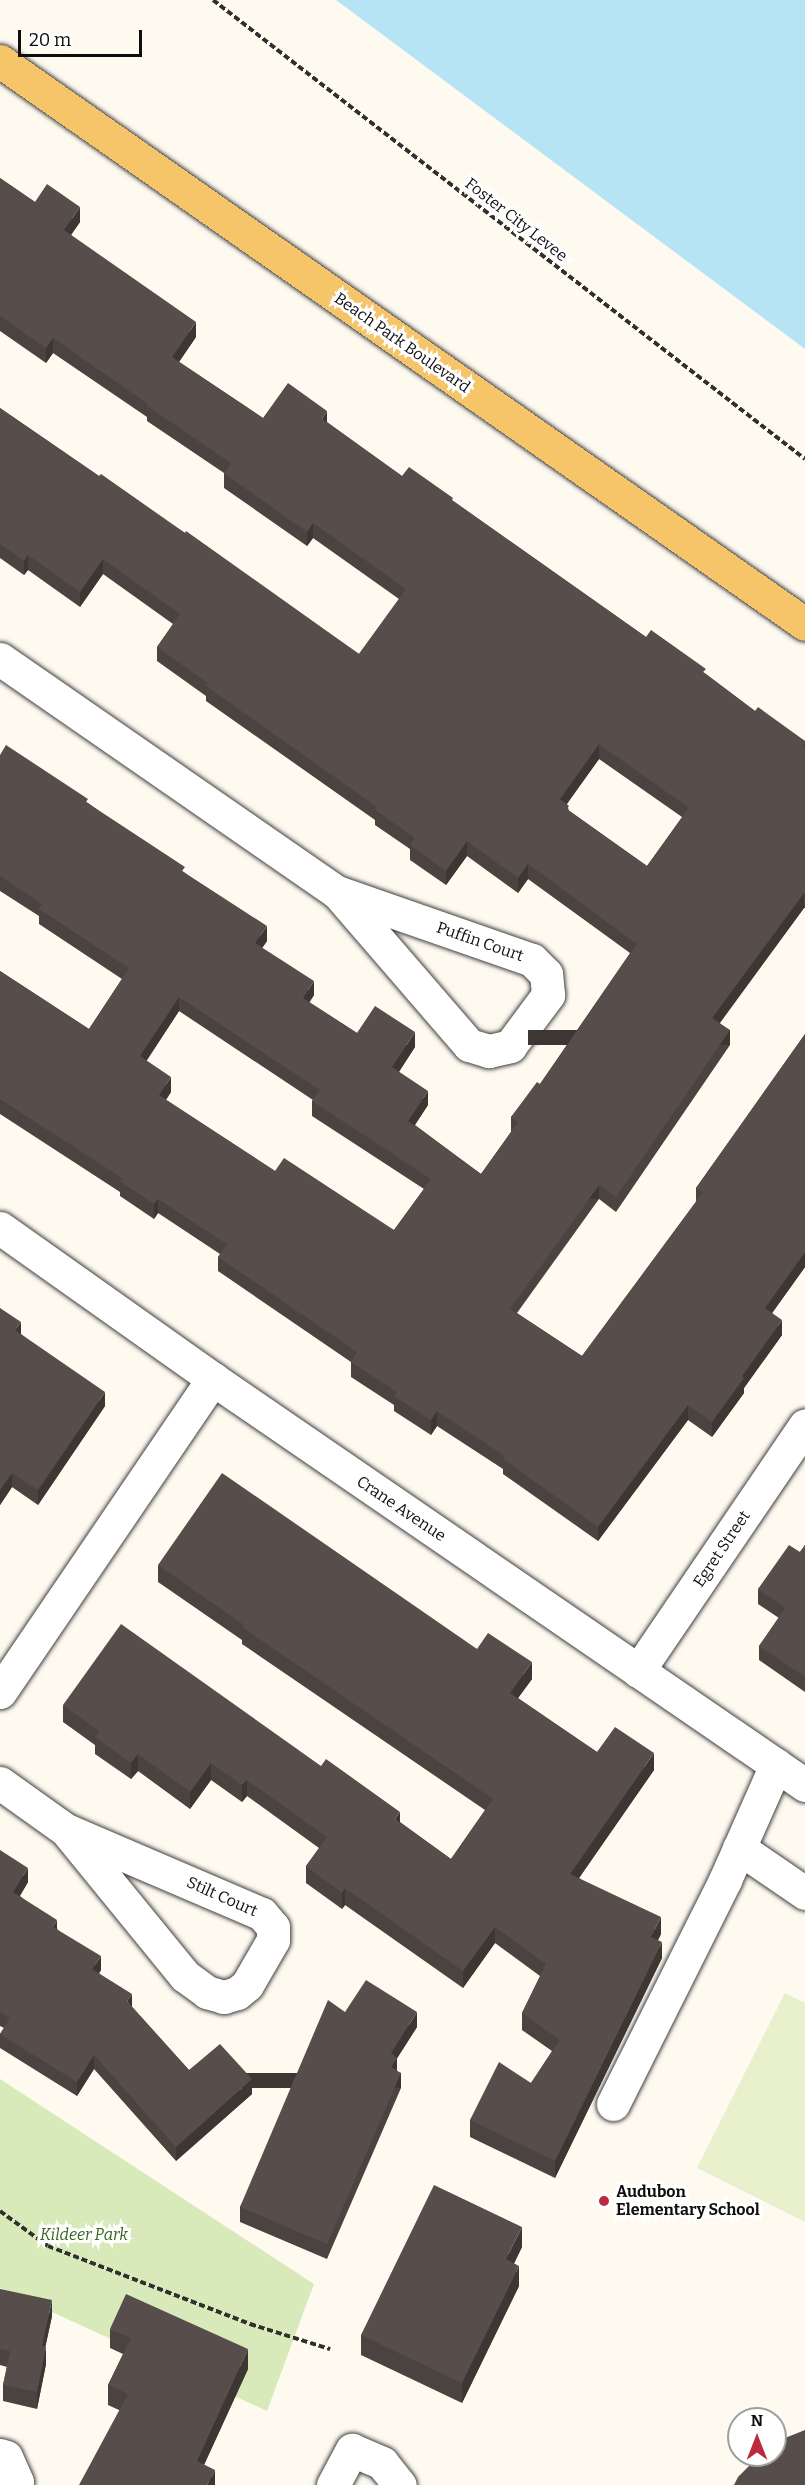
<!DOCTYPE html>
<style>
body{margin:0}
#map{position:relative;width:805px;height:2485px;overflow:hidden;background:#fffaf0;font-family:Bitter,serif}
div>[style]{position:absolute}
.green>*{inset:0;background:#d8e9ba}
.pitch>*{inset:0;background:#e8f0cc}
.water>*{inset:0;background:#b6e4f5}
.path>*{height:4px;margin-top:-2px;transform-origin:0;background:repeating-linear-gradient(90deg,#303030 0 6px,transparent 0 9px)}
.roads{filter:drop-shadow(0 0 2px #414141) drop-shadow(0 0 2px #414141)}
.minor>*{height:33px;margin:-16.5px;padding:0 16.5px;transform-origin:16.5px;border-radius:16.5px;background:#fff}
.major>*{height:33px;margin:-16.5px;padding:0 16.5px;transform-origin:16.5px;border-radius:16.5px;background:#f6c469}
.wall>*{inset:0;background:#4b4340}
.shaded-wall>*{inset:0;background:#3d3734;transform-origin:0 0}
.building>*{inset:0;background:#574e4b}
.dots>*{width:16px;height:16px;translate:-50% -50%;box-sizing:border-box;border:3px solid #fff;border-radius:50%}
span{translate:-50% -50%;white-space:nowrap;text-align:center;line-height:1.15;-webkit-text-stroke:6px #fff;paint-order:stroke}
.street-label{font-size:16px;color:#0e0e0e}
.poi-label{font-size:16px;color:#0e0e0e;font-weight:700}
.left{translate:0 -50%;text-align:left}
.park-label{font-size:16px;color:#36651f;font-style:italic}
.north{position:absolute;left:727px;top:2407px;width:60px;height:60px;box-sizing:border-box;background:#fff;border:2px solid #9f9f9f;border-radius:50%;rotate:0deg;font-size:16px;font-weight:700;line-height:24px;text-align:center;color:#0e0e0e}
.north::after{content:'';display:block;margin:auto;width:21px;height:27px;background:#bc2940;clip-path:polygon(50% 0,100% 100%,50% 72%,0 100%)}
.scale{position:absolute;left:18px;top:30px;width:124px;height:27px;box-sizing:border-box;border:3px solid #0e0e0e;border-top:0;padding-left:8px;font-size:18px;line-height:21px;white-space:nowrap;color:#0e0e0e;-webkit-text-stroke:4px #fff;paint-order:stroke}
</style>
<div id="map">
<div class="green">
<div style="clip-path:polygon(0 2079px,314px 2284px,267px 2411px,0 2288px)"></div>
</div>
<div class="pitch">
<div style="clip-path:polygon(785px 1993px,805px 2003px,805px 2222px,697px 2168px)"></div>
</div>
<div class="water">
<div style="clip-path:polygon(336px 0,805px 0,805px 349px)"></div>
</div>
<div class="path">
<div style="left:213px;top:0;width:749px;rotate:37.79deg"></div>
<div style="left:0;top:2211px;width:59px;rotate:36.1deg"></div>
<div style="left:48px;top:2246px;width:217px;rotate:21.1deg"></div>
<div style="left:250px;top:2324px;width:84px;rotate:17.4deg"></div>
</div>
<div class="roads">
<div class="minor">
<div style="left:0;top:659px;width:410px;rotate:34.7deg"></div>
<div style="left:337px;top:892px;width:202px;rotate:49.2deg"></div>
<div style="left:469px;top:1045px;width:21px;rotate:17deg"></div>
<div style="left:489px;top:1051px;width:22px;rotate:-13deg"></div>
<div style="left:510px;top:1046px;width:64px;rotate:-53.3deg"></div>
<div style="left:548px;top:995px;width:21px;rotate:-95deg"></div>
<div style="left:546px;top:974px;width:20px;rotate:-135deg"></div>
<div style="left:532px;top:960px;width:207px;rotate:-160.8deg"></div>
<div style="left:0;top:1228px;width:261px;rotate:35.3deg"></div>
<div style="left:213px;top:1379px;width:718px;rotate:34.44deg"></div>
<div style="left:638px;top:1671px;width:297px;rotate:-55.8deg"></div>
<div style="left:0;top:1692px;width:379px;rotate:-55.8deg"></div>
<div style="left:0;top:1783px;width:81px;rotate:35.5deg"></div>
<div style="left:66px;top:1830px;width:213px;rotate:23.2deg"></div>
<div style="left:262px;top:1914px;width:17px;rotate:50deg"></div>
<div style="left:273px;top:1927px;width:13px;rotate:90deg"></div>
<div style="left:273px;top:1940px;width:52px;rotate:120deg"></div>
<div style="left:247px;top:1985px;width:13px;rotate:141deg"></div>
<div style="left:237px;top:1993px;width:14px;rotate:163deg"></div>
<div style="left:224px;top:1997px;width:18px;rotate:-164deg"></div>
<div style="left:207px;top:1992px;width:27px;rotate:-144deg"></div>
<div style="left:185px;top:1976px;width:188px;rotate:-129.2deg"></div>
<div style="left:739px;top:1848px;width:80px;rotate:34.3deg"></div>
<div style="left:613px;top:2104px;width:250px;rotate:-63.4deg"></div>
<div style="left:725px;top:1880px;width:126px;rotate:-66.1deg"></div>
<div style="left:0;top:2455px;width:6px;rotate:18deg"></div>
<div style="left:6px;top:2457px;width:27px;rotate:66deg"></div>
<div style="left:17px;top:2482px;width:4px;rotate:124deg"></div>
<div style="left:333px;top:2485px;width:40px;rotate:-62deg"></div>
<div style="left:352px;top:2450px;width:33px;rotate:23deg"></div>
<div style="left:382px;top:2463px;width:28px;rotate:51deg"></div>
</div>
<div class="major">
<div style="left:0;top:61px;width:982px;rotate:34.97deg"></div>
</div>
</div>
<div class="wall">
<div style="clip-path:polygon(evenodd,0 178px,35px 202px,80px 222px,71px 235px,196px 337px,179px 362px,263px 418px,327px 422px,402px 476px,453px 501px,646px 637px,706px 674px,755px 711px,805px 741px,805px 908px,804px 908px,720px 1023px,730px 1045px,616px 1212px,599px 1199px,517px 1313px,582px 1356px,696px 1202px,696px 1188px,805px 1034px,805px 1267px,772px 1313px,782px 1335px,744px 1388px,744px 1393px,712px 1437px,688px 1420px,598px 1541px,503px 1474px,503px 1469px,437px 1426px,431px 1435px,394px 1411px,394px 1405px,351px 1377px,351px 1362px,218px 1271px,218px 1257px,220px 1254px,158px 1213px,154px 1219px,120px 1196px,120px 1192px,0 1114px,0 971px,89px 1029px,122px 979px,39px 924px,39px 916px,0 891px,0 755px,88px 803px,185px 873px,267px 941px,262px 948px,314px 995px,309px 1002px,357px 1033px,415px 1047px,399px 1072px,428px 1105px,415px 1125px,481px 1174px,511px 1132px,511px 1117px,540px 1084px,630px 953px,528px 879px,518px 893px,467px 856px,446px 885px,410px 860px,410px 849px,375px 825px,375px 820px,206px 701px,206px 696px,157px 661px,157px 647px,173px 624px,103px 574px,80px 607px,28px 570px,24px 575px,0 558px,0 408px,99px 476px,185px 533px,359px 654px,399px 599px,313px 538px,307px 546px,224px 488px,224px 473px,147px 421px,147px 417px,53px 353px,46px 363px,0 331px,0 178px,599px 759px,682px 817px,647px 866px,569px 811px,567px 804px,599px 759px,0 178px,179px 1011px,313px 1100px,312px 1101px,312px 1116px,424px 1189px,394px 1230px,275px 1171px,166px 1100px,171px 1092px,146px 1061px,179px 1011px)"></div>
<div style="clip-path:polygon(0 1308px,21px 1334px,105px 1406px,38px 1505px,12px 1487px,0 1505px)"></div>
<div style="clip-path:polygon(805px 1545px,805px 1692px,759px 1660px,759px 1646px,779px 1618px,758px 1604px,758px 1589px,800px 1552px)"></div>
<div style="clip-path:polygon(158px 1565px,477px 1649px,532px 1679px,518px 1698px,597px 1752px,654px 1770px,579px 1878px,661px 1934px,658px 1940px,662px 1958px,555px 2178px,470px 2137px,470px 2120px,531px 2083px,552px 2051px,522px 2030px,522px 2013px,540px 1976px,495px 1943px,463px 1988px,345px 1905px,342px 1909px,306px 1883px,306px 1866px,319px 1848px,247px 1796px,242px 1802px,211px 1780px,190px 1809px,138px 1771px,131px 1779px,95px 1754px,95px 1745px,63px 1722px,63px 1705px,400px 1822px,451px 1859px,485px 1810px,242px 1644px,242px 1640px,158px 1582px)"></div>
<div style="clip-path:polygon(0 1850px,28px 1882px,20px 1896px,57px 1929px,101px 1970px,99px 1973px,132px 2007px,189px 2070px,252px 2094px,176px 2161px,94px 2069px,77px 2096px,0 2048px,0 2034px,4px 2028px,0 2026px)"></div>
<div style="clip-path:polygon(345px 2012px,417px 2027px,397px 2058px,397px 2071px,401px 2088px,327px 2259px,240px 2222px,240px 2207px)"></div>
<div style="clip-path:polygon(522px 2247px,514px 2263px,519px 2286px,462px 2403px,361px 2355px,361px 2335px)"></div>
<div style="clip-path:polygon(0 2289px,52px 2316px,45px 2347px,46px 2364px,37px 2409px,3px 2401px,3px 2385px,7px 2367px,0 2365px)"></div>
<div style="clip-path:polygon(110px 2329px,248px 2369px,204px 2465px,215px 2485px,119px 2410px,108px 2405px,108px 2385px,123px 2354px,110px 2348px)"></div>
</div>
<div class="shaded-wall">
<div style="clip-path:polygon(80px 207px,80px 222px,64px 245px,64px 230px)"></div>
<div style="clip-path:polygon(196px 322px,196px 337px,172px 372px,172px 357px)"></div>
<div style="clip-path:polygon(53px 338px,53px 353px,46px 363px,46px 348px)"></div>
<div style="clip-path:polygon(327px 411px,327px 426px,322px 419px)"></div>
<div style="clip-path:polygon(313px 523px,313px 538px,307px 546px,307px 532px)"></div>
<div style="clip-path:polygon(28px 555px,28px 570px,24px 575px,24px 561px)"></div>
<div style="clip-path:polygon(103px 559px,103px 574px,80px 607px,80px 592px)"></div>
<div style="clip-path:polygon(599px 744px,599px 759px,560px 813px,560px 799px)"></div>
<div style="clip-path:polygon(467px 841px,467px 856px,446px 885px,446px 871px)"></div>
<div style="clip-path:polygon(528px 864px,528px 879px,518px 893px,518px 878px)"></div>
<div style="clip-path:polygon(804px 893px,804px 908px,712px 1033px,712px 1018px)"></div>
<div style="clip-path:polygon(267px 926px,267px 941px,255px 958px,255px 943px)"></div>
<div style="clip-path:polygon(314px 981px,314px 995px,303px 1013px,303px 998px)"></div>
<div style="clip-path:polygon(179px 997px,179px 1011px,140px 1071px,140px 1056px)"></div>
<div style="left:730px;top:1030px;width:15px;height:202px;rotate:90deg"></div>
<div style="clip-path:polygon(415px 1032px,415px 1047px,392px 1082px,392px 1067px)"></div>
<div style="clip-path:polygon(171px 1077px,171px 1092px,159px 1110px,159px 1095px)"></div>
<div style="clip-path:polygon(428px 1091px,428px 1105px,408px 1135px,408px 1121px)"></div>
<div style="left:599px;top:1185px;width:14px;height:153px;rotate:90deg"></div>
<div style="clip-path:polygon(158px 1199px,158px 1213px,154px 1219px,154px 1204px)"></div>
<div style="clip-path:polygon(805px 1252px,805px 1267px,765px 1323px,765px 1308px)"></div>
<div style="clip-path:polygon(782px 1320px,782px 1335px,744px 1388px,744px 1393px,712px 1437px,712px 1422px,742px 1376px)"></div>
<div style="clip-path:polygon(21px 1322px,21px 1337px,15px 1330px)"></div>
<div style="clip-path:polygon(105px 1392px,105px 1406px,38px 1505px,38px 1490px)"></div>
<div style="clip-path:polygon(688px 1405px,688px 1420px,598px 1541px,598px 1527px)"></div>
<div style="clip-path:polygon(437px 1411px,437px 1426px,431px 1435px,431px 1420px)"></div>
<div style="clip-path:polygon(12px 1473px,12px 1487px,0 1505px,0 1490px)"></div>
<div style="clip-path:polygon(532px 1662px,532px 1679px,510px 1709px,510px 1693px)"></div>
<div style="clip-path:polygon(654px 1753px,654px 1770px,570px 1891px,570px 1874px)"></div>
<div style="clip-path:polygon(138px 1754px,138px 1771px,131px 1779px,131px 1763px)"></div>
<div style="clip-path:polygon(211px 1763px,211px 1780px,190px 1809px,190px 1792px)"></div>
<div style="clip-path:polygon(247px 1780px,247px 1796px,242px 1802px,242px 1785px)"></div>
<div style="clip-path:polygon(400px 1812px,400px 1829px,395px 1819px)"></div>
<div style="clip-path:polygon(28px 1868px,28px 1882px,13px 1907px,13px 1892px)"></div>
<div style="clip-path:polygon(345px 1888px,345px 1905px,342px 1909px,342px 1893px)"></div>
<div style="clip-path:polygon(661px 1917px,661px 1934px,651px 1954px,651px 1937px)"></div>
<div style="clip-path:polygon(57px 1920px,57px 1934px,53px 1927px)"></div>
<div style="clip-path:polygon(495px 1927px,495px 1943px,463px 1988px,463px 1971px)"></div>
<div style="clip-path:polygon(662px 1942px,662px 1958px,555px 2178px,555px 2161px)"></div>
<div style="clip-path:polygon(101px 1956px,101px 1970px,92px 1984px,92px 1969px)"></div>
<div style="clip-path:polygon(132px 1994px,132px 2008px,127px 2001px)"></div>
<div style="clip-path:polygon(417px 2012px,417px 2027px,391px 2068px,391px 2053px)"></div>
<div style="clip-path:polygon(94px 2055px,94px 2069px,77px 2096px,77px 2082px)"></div>
<div style="clip-path:polygon(397px 2058px,397px 2073px,391px 2067px)"></div>
<div style="left:401px;top:2073px;width:15px;height:186px;rotate:90deg"></div>
<div style="clip-path:polygon(252px 2079px,252px 2094px,176px 2161px,176px 2147px)"></div>
<div style="clip-path:polygon(522px 2227px,522px 2247px,506px 2280px,506px 2259px)"></div>
<div style="clip-path:polygon(519px 2266px,519px 2286px,462px 2403px,462px 2383px)"></div>
<div style="clip-path:polygon(52px 2300px,52px 2316px,42px 2363px,42px 2346px)"></div>
<div style="clip-path:polygon(46px 2347px,46px 2364px,37px 2409px,37px 2392px)"></div>
<div style="clip-path:polygon(248px 2349px,248px 2369px,197px 2480px,197px 2461px)"></div>
<div style="clip-path:polygon(215px 2470px,215px 2485px,207px 2485px)"></div>
</div>
<div class="building">
<div style="clip-path:polygon(evenodd,0 178px,35px 202px,47px 184px,80px 207px,64px 230px,196px 322px,172px 357px,263px 418px,288px 383px,327px 411px,322px 419px,402px 476px,409px 467px,453px 498px,452px 500px,646px 637px,651px 630px,706px 669px,703px 672px,755px 711px,758px 707px,805px 741px,805px 744px,803px 747px,805px 748px,805px 894px,804px 893px,712px 1018px,730px 1030px,616px 1197px,599px 1185px,510px 1309px,582px 1356px,703px 1192px,696px 1188px,805px 1034px,805px 1252px,765px 1308px,782px 1320px,742px 1376px,744px 1378px,712px 1422px,688px 1405px,598px 1527px,503px 1459px,505px 1456px,437px 1411px,431px 1420px,394px 1396px,397px 1392px,351px 1362px,357px 1352px,218px 1257px,227px 1244px,158px 1199px,154px 1204px,120px 1181px,122px 1178px,0 1099px,0 971px,89px 1029px,129px 968px,39px 909px,42px 904px,0 876px,0 755px,6px 745px,88px 799px,86px 802px,185px 867px,182px 871px,267px 926px,255px 943px,314px 981px,303px 998px,357px 1033px,375px 1006px,415px 1032px,392px 1067px,428px 1091px,408px 1121px,481px 1174px,518px 1122px,511px 1117px,537px 1082px,540px 1084px,637px 944px,528px 864px,518px 878px,467px 841px,446px 871px,410px 845px,415px 838px,375px 810px,377px 807px,206px 686px,208px 683px,157px 647px,180px 614px,103px 559px,80px 592px,28px 555px,24px 561px,0 544px,0 408px,99px 476px,101px 474px,185px 533px,186px 531px,359px 654px,406px 589px,313px 523px,307px 532px,224px 473px,231px 463px,147px 406px,148px 404px,53px 338px,46px 348px,0 316px,0 178px,599px 744px,689px 808px,647px 866px,567px 809px,569px 806px,560px 799px,599px 744px,0 178px,179px 997px,320px 1090px,312px 1101px,431px 1179px,394px 1230px,284px 1158px,275px 1171px,159px 1095px,171px 1077px,140px 1056px,179px 997px)"></div>
<div style="clip-path:polygon(0 1308px,21px 1322px,15px 1330px,105px 1392px,38px 1490px,12px 1473px,0 1490px)"></div>
<div style="clip-path:polygon(222px 1473px,477px 1649px,488px 1633px,532px 1662px,510px 1693px,597px 1752px,615px 1727px,654px 1753px,570px 1874px,661px 1917px,651px 1937px,662px 1942px,555px 2161px,470px 2120px,499px 2062px,531px 2083px,560px 2040px,522px 2013px,546px 1964px,495px 1927px,463px 1971px,345px 1888px,342px 1893px,306px 1866px,327px 1837px,247px 1780px,242px 1785px,211px 1763px,190px 1792px,138px 1754px,131px 1763px,95px 1737px,99px 1731px,63px 1705px,121px 1624px,321px 1766px,326px 1759px,400px 1812px,395px 1819px,451px 1859px,493px 1799px,242px 1627px,244px 1625px,158px 1565px)"></div>
<div style="clip-path:polygon(789px 1545px,800px 1552px,805px 1545px,805px 1677px,759px 1646px,785px 1608px,758px 1589px)"></div>
<div style="clip-path:polygon(0 1850px,28px 1868px,13px 1892px,57px 1920px,53px 1927px,101px 1956px,92px 1969px,132px 1994px,127px 2001px,189px 2070px,220px 2044px,252px 2079px,176px 2147px,94px 2055px,77px 2082px,0 2034px,10px 2018px,0 2012px)"></div>
<div style="clip-path:polygon(366px 1980px,417px 2012px,391px 2053px,397px 2058px,391px 2067px,401px 2073px,327px 2244px,240px 2207px,328px 2000px,345px 2012px)"></div>
<div style="clip-path:polygon(434px 2185px,522px 2227px,506px 2259px,519px 2266px,462px 2383px,361px 2335px)"></div>
<div style="clip-path:polygon(0 2289px,52px 2300px,42px 2346px,46px 2347px,37px 2392px,3px 2385px,10px 2351px,0 2349px)"></div>
<div style="clip-path:polygon(126px 2294px,248px 2349px,197px 2461px,215px 2470px,207px 2485px,79px 2485px,128px 2394px,108px 2385px,131px 2338px,110px 2329px)"></div>
<div style="clip-path:polygon(805px 2430px,805px 2485px,734px 2485px,738px 2477px,760px 2455px,775px 2455px,775px 2442px)"></div>
</div>
<div class="dots">
<div style="left:604px;top:2201px;background:#bc2940"></div>
</div>
<div class="street-label">
<span style="left:516px;top:220px;rotate:38deg">Foster City Levee</span>
<span style="left:402px;top:343px;rotate:35deg">Beach Park Boulevard</span>
<span style="left:480px;top:942px;rotate:19deg">Puffin Court</span>
<span style="left:401px;top:1509px;rotate:34deg">Crane Avenue</span>
<span style="left:722px;top:1549px;rotate:-56deg">Egret Street</span>
<span style="left:222px;top:1897px;rotate:24deg">Stilt Court</span>
</div>
<div class="poi-label">
<span class="left" style="left:616px;top:2201px">Audubon<br>Elementary School</span>
</div>
<div class="park-label">
<span style="left:84px;top:2235px">Kildeer Park</span>
</div>
<div class="north">N</div>
<div class="scale">20 m</div>
</div>
